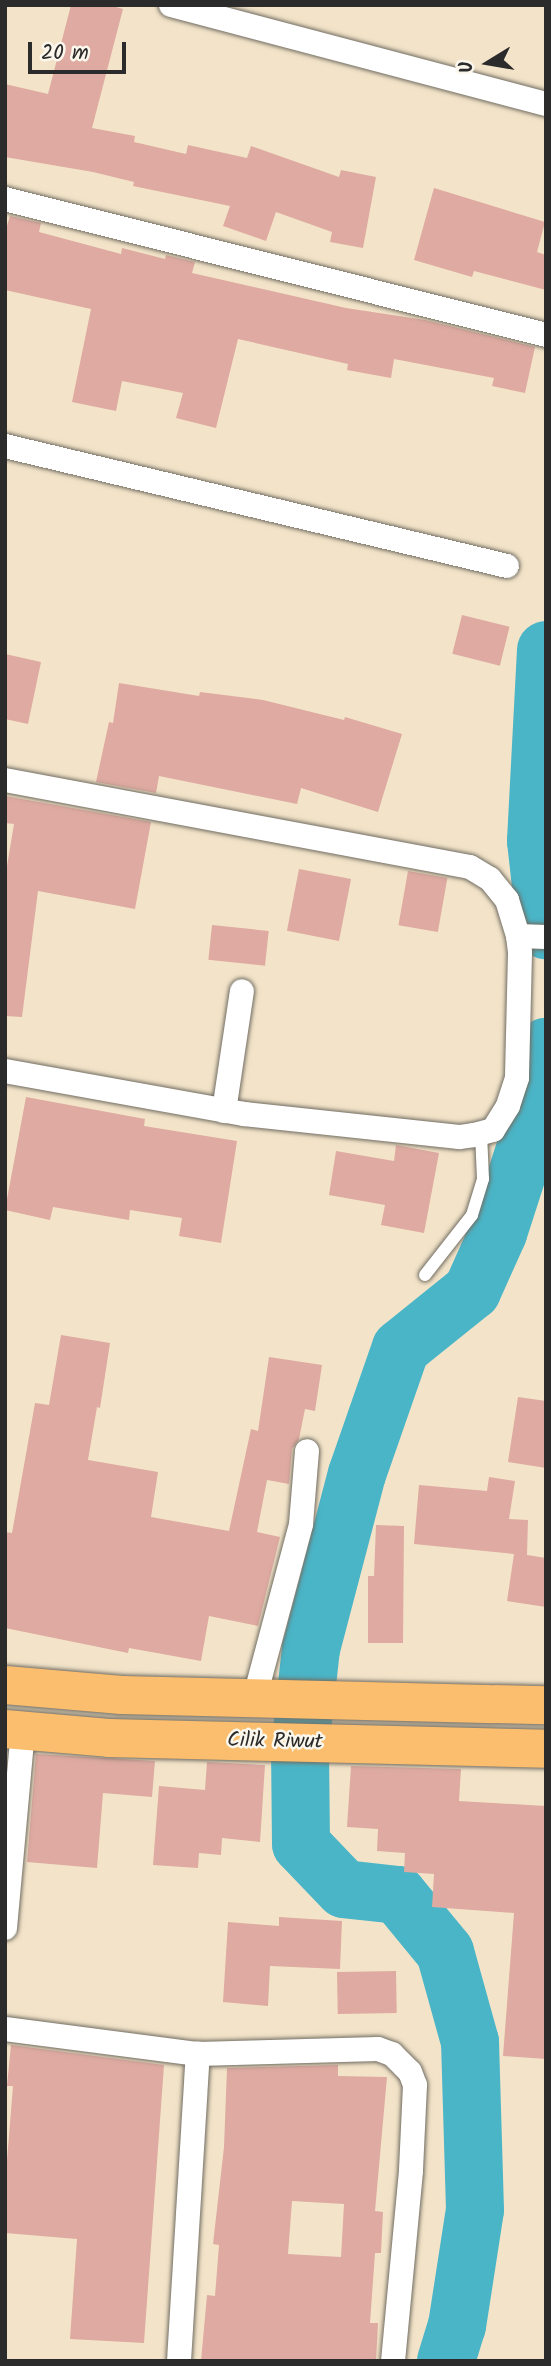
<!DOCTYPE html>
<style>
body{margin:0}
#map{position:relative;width:551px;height:2366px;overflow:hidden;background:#f3e4c9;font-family:Kalam,sans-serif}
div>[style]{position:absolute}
.river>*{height:58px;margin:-29px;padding:0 29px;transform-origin:29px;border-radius:29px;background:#4ab5c7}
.building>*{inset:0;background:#deaaa1;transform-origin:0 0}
.roads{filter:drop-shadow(0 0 2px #716c62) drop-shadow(0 0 2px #716c62)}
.service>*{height:12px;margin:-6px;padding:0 6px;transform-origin:6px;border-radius:6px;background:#fff}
.minor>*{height:24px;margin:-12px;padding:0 12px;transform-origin:12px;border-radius:12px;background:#fff}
.primary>*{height:38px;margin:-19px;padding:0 19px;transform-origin:19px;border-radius:19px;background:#fbbe6e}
span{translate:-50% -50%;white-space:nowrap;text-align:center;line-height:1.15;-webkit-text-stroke:5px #fbf7ec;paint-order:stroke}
.street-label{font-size:21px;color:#2b2b2b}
.frame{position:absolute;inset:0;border:7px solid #2b2b2b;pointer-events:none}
.north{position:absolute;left:453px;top:28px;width:70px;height:70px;-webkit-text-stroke:5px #fbf7ec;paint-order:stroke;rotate:259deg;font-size:19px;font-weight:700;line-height:28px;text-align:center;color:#2b2b2b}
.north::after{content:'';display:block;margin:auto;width:24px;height:32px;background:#2b2b2b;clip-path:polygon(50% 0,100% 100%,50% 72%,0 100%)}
.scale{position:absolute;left:28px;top:42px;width:98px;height:32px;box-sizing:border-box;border:4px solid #2b2b2b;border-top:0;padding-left:9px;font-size:21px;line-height:24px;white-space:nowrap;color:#2b2b2b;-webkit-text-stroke:5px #fbf7ec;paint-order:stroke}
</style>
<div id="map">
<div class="river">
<div style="left:546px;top:650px;width:191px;rotate:93deg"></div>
<div style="left:536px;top:841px;width:90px;rotate:83.6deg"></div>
<div style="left:446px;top:2361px;width:37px;rotate:-73deg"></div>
<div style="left:457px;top:2326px;width:117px;rotate:-81.2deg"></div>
<div style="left:475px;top:2210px;width:168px;rotate:-91.7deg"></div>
<div style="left:470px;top:2042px;width:93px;rotate:-105.5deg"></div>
<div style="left:445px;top:1952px;width:74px;rotate:-129.5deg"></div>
<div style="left:398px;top:1895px;width:54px;rotate:-173.7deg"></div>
<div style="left:344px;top:1889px;width:62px;rotate:-133.7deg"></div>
<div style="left:301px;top:1844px;width:96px;rotate:-90.6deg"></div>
<div style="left:300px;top:1748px;width:100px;rotate:-83.7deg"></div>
<div style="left:311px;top:1649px;width:181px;rotate:-75.3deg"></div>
<div style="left:357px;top:1474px;width:133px;rotate:-70.8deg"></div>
<div style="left:401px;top:1348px;width:91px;rotate:-38.8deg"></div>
<div style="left:472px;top:1291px;width:64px;rotate:-65.9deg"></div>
<div style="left:498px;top:1233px;width:124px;rotate:-72.1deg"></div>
<div style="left:536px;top:1115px;width:69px;rotate:-81.6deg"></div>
</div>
<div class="building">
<div style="clip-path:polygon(71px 5px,109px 5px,123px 9px,92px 128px,135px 136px,134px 142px,186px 154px,188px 145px,247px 158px,251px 146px,339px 177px,341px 170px,376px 177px,363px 248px,330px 242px,332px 232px,276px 212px,266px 241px,223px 226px,230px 206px,133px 186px,134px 182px,93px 172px,5px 157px,5px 84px,48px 94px)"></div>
<div style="clip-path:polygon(434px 188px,545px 222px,537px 252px,546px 255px,546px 290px,474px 271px,472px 277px,414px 260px)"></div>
<div style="clip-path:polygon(10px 216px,41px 223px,39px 232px,121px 254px,122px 248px,165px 259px,166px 255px,195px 262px,192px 273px,346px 308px,425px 320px,535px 347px,525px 393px,492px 386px,494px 378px,394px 359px,391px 378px,347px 370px,348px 364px,238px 339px,216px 428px,176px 418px,183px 393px,122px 381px,116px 411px,72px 402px,91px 309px,5px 290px,5px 232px)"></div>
<div style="left:462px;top:615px;width:49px;height:40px;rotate:14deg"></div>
<div style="clip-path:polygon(5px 654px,41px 662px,28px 724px,5px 719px)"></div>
<div style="clip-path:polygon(119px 683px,199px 696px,200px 692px,263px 700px,344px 720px,345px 717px,402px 734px,378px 812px,301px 788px,297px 804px,159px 776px,156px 793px,96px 782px,109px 722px,113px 723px)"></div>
<div style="clip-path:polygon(5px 796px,151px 822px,135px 909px,38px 891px,22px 1017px,5px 1016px,5px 878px,14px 824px,5px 823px)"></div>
<div style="left:299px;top:869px;width:53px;height:63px;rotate:11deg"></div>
<div style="left:408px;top:871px;width:40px;height:55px;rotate:10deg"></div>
<div style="left:212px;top:925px;width:57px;height:35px;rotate:6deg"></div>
<div style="clip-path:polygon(26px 1097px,145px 1119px,144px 1126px,237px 1141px,221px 1243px,179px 1236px,182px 1218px,130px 1210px,129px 1220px,53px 1207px,50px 1220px,5px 1210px)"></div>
<div style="clip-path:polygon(396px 1145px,439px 1153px,424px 1233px,381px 1225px,385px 1205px,329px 1195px,336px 1151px,394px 1161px)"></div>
<div style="clip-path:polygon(61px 1335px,110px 1343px,100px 1408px,97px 1407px,88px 1460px,158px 1472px,151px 1517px,229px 1531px,251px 1429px,258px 1431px,269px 1357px,322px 1365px,315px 1411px,305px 1409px,299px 1439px,292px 1449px,289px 1484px,267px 1480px,257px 1532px,280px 1537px,258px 1626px,209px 1616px,201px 1661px,129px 1648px,128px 1653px,5px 1628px,5px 1532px,12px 1533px,35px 1403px,49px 1405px)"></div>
<div style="clip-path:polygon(518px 1397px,546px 1401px,546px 1468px,508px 1462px)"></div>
<div style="clip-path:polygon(489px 1477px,515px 1481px,509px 1519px,528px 1520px,527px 1555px,546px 1558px,546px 1607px,507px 1601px,514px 1554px,414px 1544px,419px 1485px,487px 1491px)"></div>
<div style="clip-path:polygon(376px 1525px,404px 1526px,403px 1643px,368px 1643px,368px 1576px,374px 1576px)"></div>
<div style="clip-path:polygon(36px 1754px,155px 1761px,152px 1797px,103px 1793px,97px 1868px,27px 1862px)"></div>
<div style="clip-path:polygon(207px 1762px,265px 1765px,260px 1842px,222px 1838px,221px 1855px,199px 1853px,198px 1868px,153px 1865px,159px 1786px,205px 1790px)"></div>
<div style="clip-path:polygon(351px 1766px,461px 1769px,459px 1801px,546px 1806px,546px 2059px,503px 2056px,514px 1913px,432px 1907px,434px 1874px,404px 1872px,405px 1853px,377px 1851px,378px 1829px,347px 1827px)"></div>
<div style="clip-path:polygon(279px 1917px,342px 1921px,340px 1969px,270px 1966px,268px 2006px,223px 2002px,228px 1922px,279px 1926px)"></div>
<div style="left:396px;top:1971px;width:42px;height:59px;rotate:89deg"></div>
<div style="clip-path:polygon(11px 2045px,164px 2065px,144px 2343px,70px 2339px,77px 2239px,5px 2233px,5px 2185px,13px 2086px,7px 2086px)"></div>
<div style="clip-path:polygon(evenodd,338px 2065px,338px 2076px,387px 2077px,375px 2211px,383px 2212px,381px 2253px,375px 2253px,370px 2323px,378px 2323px,376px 2361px,201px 2361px,207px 2295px,215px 2296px,219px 2245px,213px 2244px,224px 2147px,227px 2068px,338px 2065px,292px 2201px,344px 2204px,341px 2257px,288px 2254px,292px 2201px)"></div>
</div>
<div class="roads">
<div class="service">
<div style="left:425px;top:1275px;width:76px;rotate:-51.9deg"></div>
<div style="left:472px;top:1215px;width:38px;rotate:-73deg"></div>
<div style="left:483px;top:1179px;width:46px;rotate:-92.5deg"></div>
</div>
<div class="minor">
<div style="left:171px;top:5px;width:388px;rotate:14.8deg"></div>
<div style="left:5px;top:199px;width:558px;rotate:14.11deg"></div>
<div style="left:5px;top:446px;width:516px;rotate:13.44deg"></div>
<div style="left:5px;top:780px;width:473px;rotate:10.6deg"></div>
<div style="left:470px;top:867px;width:23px;rotate:31deg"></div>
<div style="left:490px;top:879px;width:27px;rotate:51deg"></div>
<div style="left:507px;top:900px;width:38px;rotate:73deg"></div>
<div style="left:518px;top:936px;width:17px;rotate:83deg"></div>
<div style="left:520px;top:953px;width:125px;rotate:91.4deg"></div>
<div style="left:517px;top:1078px;width:29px;rotate:108deg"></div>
<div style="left:508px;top:1106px;width:28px;rotate:122deg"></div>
<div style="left:493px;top:1130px;width:20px;rotate:165deg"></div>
<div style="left:474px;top:1135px;width:15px;rotate:172deg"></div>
<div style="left:459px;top:1137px;width:216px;rotate:-173.9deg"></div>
<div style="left:244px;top:1114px;width:243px;rotate:-169.8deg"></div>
<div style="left:518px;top:936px;width:28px;rotate:2deg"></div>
<div style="left:224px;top:1111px;width:121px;rotate:-81.5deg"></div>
<div style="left:254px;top:1700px;width:182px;rotate:-75deg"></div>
<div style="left:301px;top:1524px;width:73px;rotate:-85.3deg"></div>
<div style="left:5px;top:1928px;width:199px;rotate:-84.8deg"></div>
<div style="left:5px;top:2029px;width:195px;rotate:7.4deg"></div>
<div style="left:198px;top:2054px;width:180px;rotate:-1.6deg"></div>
<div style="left:378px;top:2049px;width:15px;rotate:20deg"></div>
<div style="left:392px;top:2054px;width:25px;rotate:45deg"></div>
<div style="left:410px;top:2072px;width:14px;rotate:69deg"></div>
<div style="left:415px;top:2085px;width:86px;rotate:92.7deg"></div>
<div style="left:411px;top:2171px;width:191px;rotate:95.4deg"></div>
<div style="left:179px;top:2361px;width:308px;rotate:-86.5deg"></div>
</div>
<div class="primary">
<div style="left:5px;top:1685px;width:117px;rotate:4.9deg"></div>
<div style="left:122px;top:1695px;width:424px;rotate:1.4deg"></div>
<div style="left:5px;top:1729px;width:104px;rotate:4.9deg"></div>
<div style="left:109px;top:1738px;width:437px;rotate:1.4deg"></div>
</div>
</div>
<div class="street-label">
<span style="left:275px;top:1742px;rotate:1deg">Cilik Riwut</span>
</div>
<div class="frame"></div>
<div class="north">U</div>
<div class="scale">20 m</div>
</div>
